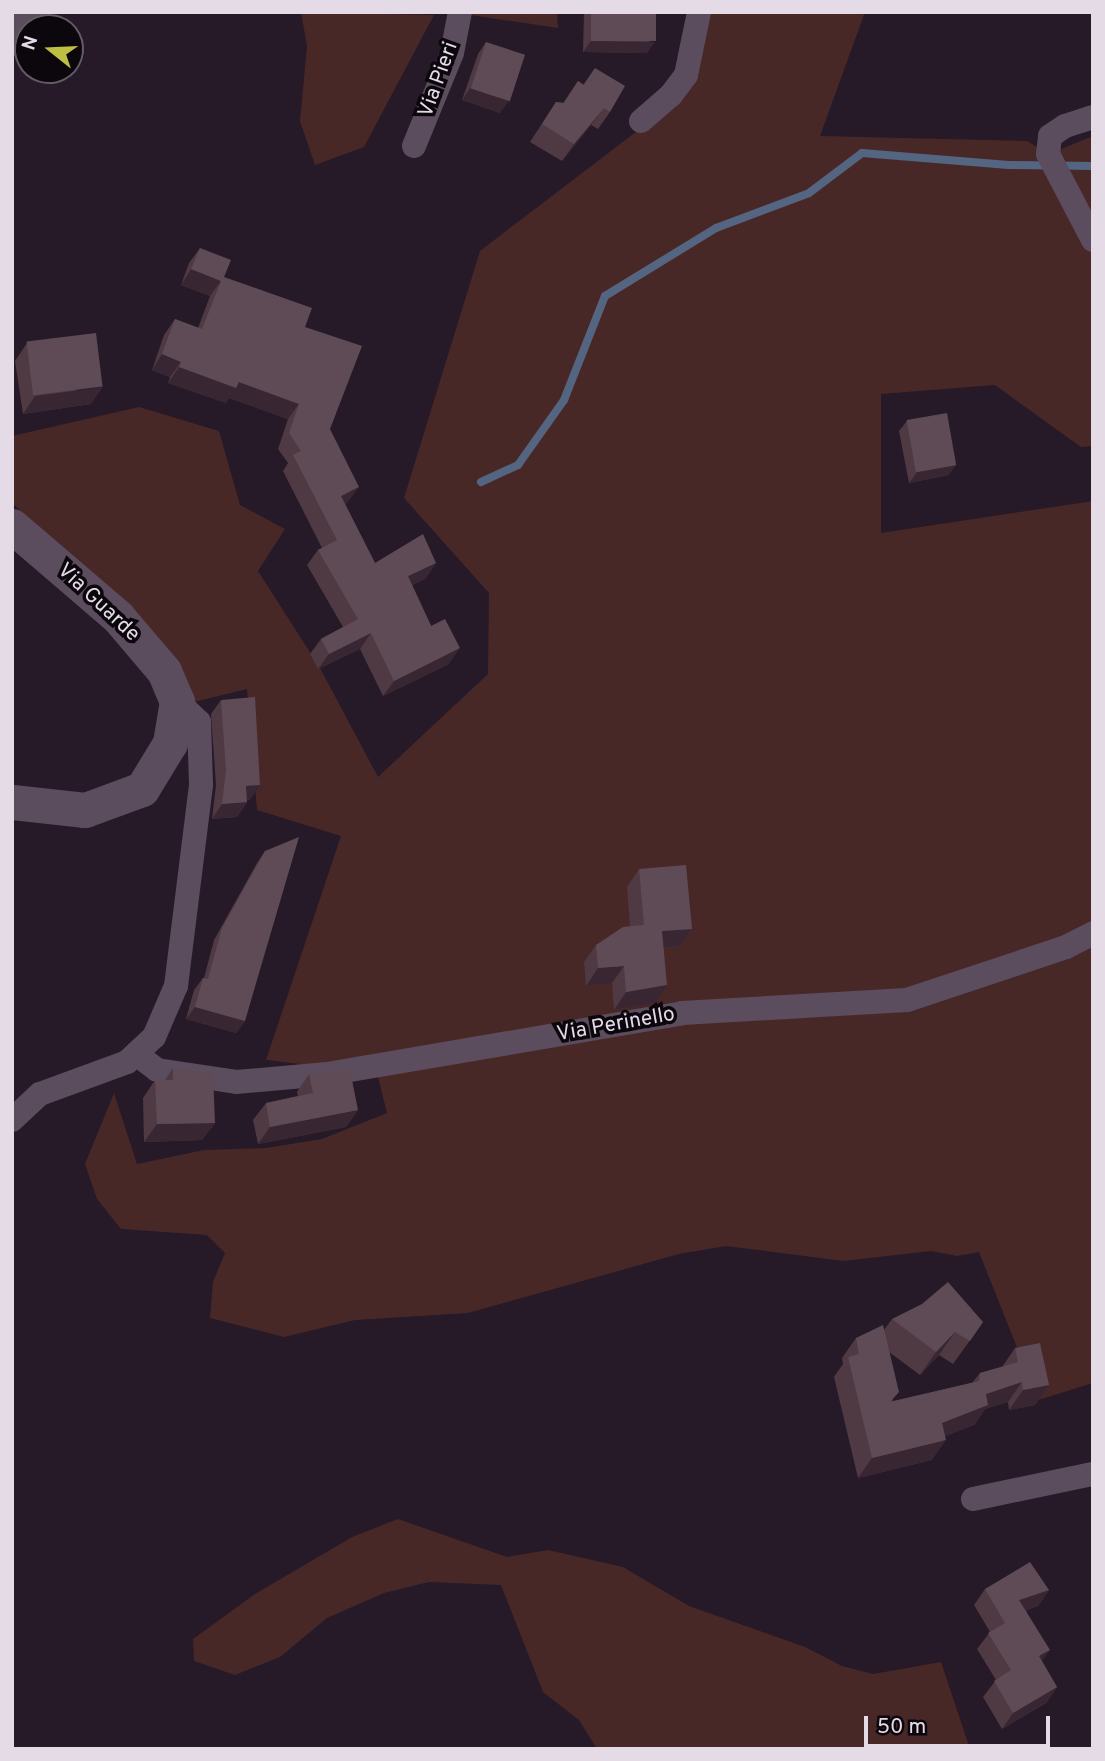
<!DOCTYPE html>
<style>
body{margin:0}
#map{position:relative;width:1105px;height:1761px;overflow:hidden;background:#261928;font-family:Overpass,sans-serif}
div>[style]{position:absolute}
.green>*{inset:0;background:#482827}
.stream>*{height:8px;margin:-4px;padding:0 4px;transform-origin:4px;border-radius:4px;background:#546581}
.street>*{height:24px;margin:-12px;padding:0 12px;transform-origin:12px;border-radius:12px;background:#5b4c5e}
.secondary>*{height:35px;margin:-17.5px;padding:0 17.5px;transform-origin:17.5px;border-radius:17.5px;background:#5b4c5e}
.wall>*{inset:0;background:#4f3a44}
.shaded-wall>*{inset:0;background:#382632}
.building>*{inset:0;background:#5f4b56;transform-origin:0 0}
span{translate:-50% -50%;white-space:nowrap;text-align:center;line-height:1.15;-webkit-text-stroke:7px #0c060d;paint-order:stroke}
.street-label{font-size:21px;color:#e4dbe6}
.frame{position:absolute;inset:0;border:14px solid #e4dbe6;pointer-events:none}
.north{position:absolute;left:14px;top:14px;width:70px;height:70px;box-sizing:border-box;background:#0c060d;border:2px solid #625b64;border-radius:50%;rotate:288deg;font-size:19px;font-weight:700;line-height:28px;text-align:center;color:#e4dbe6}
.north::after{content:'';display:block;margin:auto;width:24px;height:32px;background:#bcbf43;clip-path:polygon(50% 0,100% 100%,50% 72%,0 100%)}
.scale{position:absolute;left:864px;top:1716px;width:186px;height:32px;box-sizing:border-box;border:4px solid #e4dbe6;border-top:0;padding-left:9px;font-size:21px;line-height:24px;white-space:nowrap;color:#e4dbe6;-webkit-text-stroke:5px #0c060d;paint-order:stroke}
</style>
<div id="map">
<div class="green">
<div style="clip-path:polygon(301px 12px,434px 15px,364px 147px,315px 165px,300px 121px,307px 46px)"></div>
<div style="clip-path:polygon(450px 12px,557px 12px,558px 28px)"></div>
<div style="clip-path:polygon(697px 12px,865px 12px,820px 136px,1027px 141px,1049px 154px,1093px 136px,1093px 446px,1081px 447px,995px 385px,881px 394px,881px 533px,1093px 501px,1093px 1383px,1038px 1400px,979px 1252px,957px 1256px,931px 1251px,843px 1261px,726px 1246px,679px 1254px,468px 1313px,355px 1320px,284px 1337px,210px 1318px,213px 1282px,225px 1253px,207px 1235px,121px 1229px,97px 1199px,85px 1164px,114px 1093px,137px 1164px,204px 1150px,266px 1148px,322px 1139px,387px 1113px,377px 1073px,266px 1060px,341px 836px,257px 810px,247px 689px,194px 702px,104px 585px,12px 503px,12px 436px,139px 407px,219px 431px,240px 505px,285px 529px,258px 571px,320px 668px,378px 777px,488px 674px,489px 593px,404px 498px,480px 251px,666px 109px)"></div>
<div style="clip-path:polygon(398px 1519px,507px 1557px,548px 1550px,623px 1567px,689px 1606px,805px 1647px,842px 1666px,873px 1674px,941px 1662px,970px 1749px,597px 1749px,579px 1720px,543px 1692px,501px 1585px,429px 1582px,384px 1593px,327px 1618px,280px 1657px,235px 1675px,194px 1661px,193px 1639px,255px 1594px,352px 1537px)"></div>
</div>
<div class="stream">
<div style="left:481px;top:482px;width:41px;rotate:-24.7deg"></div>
<div style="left:518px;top:465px;width:80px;rotate:-54.7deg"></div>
<div style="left:564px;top:400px;width:112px;rotate:-68.5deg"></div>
<div style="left:605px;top:296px;width:130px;rotate:-31.5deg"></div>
<div style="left:716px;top:228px;width:99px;rotate:-20.6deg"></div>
<div style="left:809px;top:193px;width:66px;rotate:-37deg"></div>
<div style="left:862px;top:153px;width:147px;rotate:4.7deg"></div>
<div style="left:1009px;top:165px;width:84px;rotate:0.7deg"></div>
</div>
<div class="street">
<div style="left:1093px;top:117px;width:29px;rotate:162deg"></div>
<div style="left:1065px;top:126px;width:18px;rotate:146deg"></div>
<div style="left:1050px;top:136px;width:18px;rotate:96deg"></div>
<div style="left:1048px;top:154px;width:97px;rotate:62.4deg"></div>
<div style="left:641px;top:121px;width:40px;rotate:-41deg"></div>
<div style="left:671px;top:95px;width:25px;rotate:-53deg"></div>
<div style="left:686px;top:75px;width:64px;rotate:-78.3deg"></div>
<div style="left:414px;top:146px;width:100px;rotate:-67.8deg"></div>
<div style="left:452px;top:53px;width:42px;rotate:-79deg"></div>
<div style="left:136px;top:1054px;width:26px;rotate:37deg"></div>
<div style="left:157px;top:1070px;width:80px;rotate:8.6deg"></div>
<div style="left:236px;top:1082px;width:91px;rotate:-5deg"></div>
<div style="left:327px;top:1074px;width:360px;rotate:-9.7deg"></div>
<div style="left:682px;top:1013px;width:225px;rotate:-3.3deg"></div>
<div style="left:907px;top:1000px;width:168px;rotate:-18.4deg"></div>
<div style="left:1066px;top:947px;width:30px;rotate:-27deg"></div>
<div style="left:12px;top:1120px;width:38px;rotate:-43deg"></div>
<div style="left:40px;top:1094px;width:93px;rotate:-20.2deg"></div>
<div style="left:127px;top:1062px;width:37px;rotate:-43deg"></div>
<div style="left:154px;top:1037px;width:56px;rotate:-66.7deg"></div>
<div style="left:176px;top:986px;width:203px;rotate:-82.9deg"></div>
<div style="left:201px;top:785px;width:63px;rotate:-91.8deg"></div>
<div style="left:199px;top:722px;width:30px;rotate:-136deg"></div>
<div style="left:973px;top:1499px;width:123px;rotate:-11.8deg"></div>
</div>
<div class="secondary">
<div style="left:12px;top:38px;width:31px;rotate:-58deg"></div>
<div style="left:12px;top:526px;width:140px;rotate:40.6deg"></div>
<div style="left:118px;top:617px;width:71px;rotate:49.6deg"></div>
<div style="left:164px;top:671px;width:33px;rotate:67deg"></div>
<div style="left:177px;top:701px;width:43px;rotate:99.5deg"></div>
<div style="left:170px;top:743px;width:54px;rotate:121.3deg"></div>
<div style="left:142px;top:789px;width:61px;rotate:159.8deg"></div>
<div style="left:85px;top:810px;width:73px;rotate:-173.7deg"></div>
</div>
<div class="wall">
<div style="clip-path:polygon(584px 12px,656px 12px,647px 53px,583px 52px)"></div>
<div style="clip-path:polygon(486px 42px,500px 113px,462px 100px,478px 54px)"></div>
<div style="clip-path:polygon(595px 68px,610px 112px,598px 129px,591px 125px,562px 161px,530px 142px,556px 102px,563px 103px,578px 81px,583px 85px)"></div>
<div style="clip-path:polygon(200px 248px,224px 277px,305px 327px,348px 502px,345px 504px,375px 563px,436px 563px,425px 579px,412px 585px,449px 664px,383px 696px,360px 649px,318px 669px,310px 654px,321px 639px,343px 627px,307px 565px,318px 550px,322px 548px,283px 471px,288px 463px,278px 449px,288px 419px,229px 398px,226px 403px,168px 383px,170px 377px,152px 370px,164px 335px,175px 319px,198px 328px,210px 296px,181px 285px,189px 263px)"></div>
<div style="clip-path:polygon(27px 343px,91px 404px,23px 414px,15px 361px)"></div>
<div style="clip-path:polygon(907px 421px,949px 475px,909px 483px,899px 431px)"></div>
<div style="clip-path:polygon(221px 700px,250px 800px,247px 800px,247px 802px,237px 817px,212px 819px,216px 785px,211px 714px)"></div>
<div style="clip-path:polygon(265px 851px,245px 1021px,236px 1033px,186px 1019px,194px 990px,203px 978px,204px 978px,214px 940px,257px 863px)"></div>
<div style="clip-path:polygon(639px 869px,692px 929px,679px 946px,664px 948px,655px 1003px,614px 1010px,612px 983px,586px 986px,584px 962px,596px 945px,630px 926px,627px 887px)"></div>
<div style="clip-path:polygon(173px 1068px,215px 1123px,202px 1140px,144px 1142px,143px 1098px,155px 1080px,165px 1080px)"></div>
<div style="clip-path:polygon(309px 1074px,358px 1110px,346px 1127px,258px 1144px,253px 1120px,266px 1103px,298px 1096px,297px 1092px)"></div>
<div style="clip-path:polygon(892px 1319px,983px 1322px,953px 1364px,939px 1355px,920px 1375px,889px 1352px,893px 1401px,972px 1383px,980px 1373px,1002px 1367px,1015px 1348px,1049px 1385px,1035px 1405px,1009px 1410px,1008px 1402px,985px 1409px,974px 1425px,945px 1436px,932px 1460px,858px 1478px,834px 1377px,843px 1364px,842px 1358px,856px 1338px,884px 1330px)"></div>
<div style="clip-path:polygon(985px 1589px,1049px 1590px,1038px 1606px,1026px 1610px,1042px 1661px,1057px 1687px,1046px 1703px,1002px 1729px,983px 1697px,996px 1680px,977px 1649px,990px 1632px,974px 1605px)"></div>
</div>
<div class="shaded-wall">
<div style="clip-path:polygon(591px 41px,655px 42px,647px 53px,583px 52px)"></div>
<div style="clip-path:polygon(470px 88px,509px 101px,500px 113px,462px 100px)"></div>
<div style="clip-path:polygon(604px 108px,591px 125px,562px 161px,574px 144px)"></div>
<div style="clip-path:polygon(191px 269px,221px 281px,210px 296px,181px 285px)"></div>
<div style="clip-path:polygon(162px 354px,181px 362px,170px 377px,152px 370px)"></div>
<div style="clip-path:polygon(179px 367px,239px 382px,299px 404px,288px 419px,229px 398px,226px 403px,168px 383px)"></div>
<div style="clip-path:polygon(103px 387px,91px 404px,23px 414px,35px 396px)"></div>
<div style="clip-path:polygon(956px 465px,949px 475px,909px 483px,917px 472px)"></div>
<div style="clip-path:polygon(359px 487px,348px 502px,330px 512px,341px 496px)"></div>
<div style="clip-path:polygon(436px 563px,425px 579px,397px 592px,408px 576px)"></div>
<div style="clip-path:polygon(371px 633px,360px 649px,318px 669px,329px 654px)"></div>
<div style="clip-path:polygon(460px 648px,449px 664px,383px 696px,394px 681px)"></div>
<div style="clip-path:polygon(260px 785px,250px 800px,235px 801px,246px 786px)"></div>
<div style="clip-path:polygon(247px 802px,237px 817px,212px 819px,222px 804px)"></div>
<div style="clip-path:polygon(692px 929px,679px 946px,650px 949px,662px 931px)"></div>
<div style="clip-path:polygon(624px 966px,612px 983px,586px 986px,598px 968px)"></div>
<div style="clip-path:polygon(667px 985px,655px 1003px,614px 1010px,626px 992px)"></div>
<div style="clip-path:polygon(195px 1007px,245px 1021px,236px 1033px,186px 1019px)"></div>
<div style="clip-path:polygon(358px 1110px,346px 1127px,258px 1144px,270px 1127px)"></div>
<div style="clip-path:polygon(215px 1123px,202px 1140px,144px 1142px,157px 1124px)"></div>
<div style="clip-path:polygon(955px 1332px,939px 1355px,920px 1375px,936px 1352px)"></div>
<div style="clip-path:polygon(1022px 1382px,1008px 1402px,985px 1409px,974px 1425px,928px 1443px,942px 1423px,986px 1394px)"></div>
<div style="clip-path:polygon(1049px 1385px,1035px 1405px,1009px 1410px,1023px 1390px)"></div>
<div style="clip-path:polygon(946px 1440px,932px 1460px,858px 1478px,872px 1458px)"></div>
<div style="clip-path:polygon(1049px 1590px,1038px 1606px,1008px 1616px,1019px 1600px)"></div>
<div style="clip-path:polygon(1050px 1650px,1038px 1666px,1039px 1656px)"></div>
<div style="clip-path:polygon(1057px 1687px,1046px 1703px,1002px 1729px,1013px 1713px)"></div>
</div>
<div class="building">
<div style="left:591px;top:12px;width:65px;height:29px"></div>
<div style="left:486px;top:42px;width:41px;height:49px;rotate:18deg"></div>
<div style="clip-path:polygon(595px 68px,625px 86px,610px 112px,604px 108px,574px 144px,542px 124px,556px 102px,564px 103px,578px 81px,584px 85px)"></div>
<div style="clip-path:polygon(200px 248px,231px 260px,224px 277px,312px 308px,305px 327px,362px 346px,330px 429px,359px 487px,341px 496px,375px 563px,423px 534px,436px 563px,408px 576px,431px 626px,445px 619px,460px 648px,394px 681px,371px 633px,329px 654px,321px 639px,358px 619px,318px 550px,337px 540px,293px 455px,301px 451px,289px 433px,299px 404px,239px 382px,236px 388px,179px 367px,181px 362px,162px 354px,175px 319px,202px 329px,221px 281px,191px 269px)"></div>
<div style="left:96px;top:333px;width:54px;height:70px;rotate:83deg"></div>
<div style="left:947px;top:413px;width:53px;height:41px;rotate:80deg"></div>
<div style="clip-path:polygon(255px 697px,260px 785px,246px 786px,247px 802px,222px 804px,226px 770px,221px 700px)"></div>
<div style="clip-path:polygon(299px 837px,245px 1021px,195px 1007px,203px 978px,208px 979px,222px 928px,265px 851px)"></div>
<div style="clip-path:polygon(686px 865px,692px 929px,662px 931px,667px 985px,626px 992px,624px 966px,598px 968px,596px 945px,623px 927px,644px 925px,639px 869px)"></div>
<div style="clip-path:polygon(173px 1068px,213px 1074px,215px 1123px,157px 1124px,155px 1080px,173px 1080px)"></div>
<div style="clip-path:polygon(350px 1070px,358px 1110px,270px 1127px,266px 1103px,313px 1093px,309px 1074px)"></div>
<div style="clip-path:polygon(948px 1282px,983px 1322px,970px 1341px,955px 1332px,936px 1352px,892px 1319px,922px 1304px)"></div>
<div style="clip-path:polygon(883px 1325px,899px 1392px,890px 1402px,979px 1381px,980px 1373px,1018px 1362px,1015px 1348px,1040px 1343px,1049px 1385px,1023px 1390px,1022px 1382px,986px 1394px,988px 1405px,942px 1423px,946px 1440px,872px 1458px,848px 1357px,859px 1354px,856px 1338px)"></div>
<div style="clip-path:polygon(1030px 1562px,1049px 1590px,1019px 1600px,1050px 1650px,1039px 1656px,1057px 1687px,1013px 1713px,994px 1681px,1011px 1670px,988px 1633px,1005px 1623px,985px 1589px)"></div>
</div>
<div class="street-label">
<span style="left:439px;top:80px;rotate:-70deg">Via Pieri</span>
<span style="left:98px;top:603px;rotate:43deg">Via Guarde</span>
<span style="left:616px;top:1025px;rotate:-10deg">Via Perinello</span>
</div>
<div class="frame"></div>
<div class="north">N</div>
<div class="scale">50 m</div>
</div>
